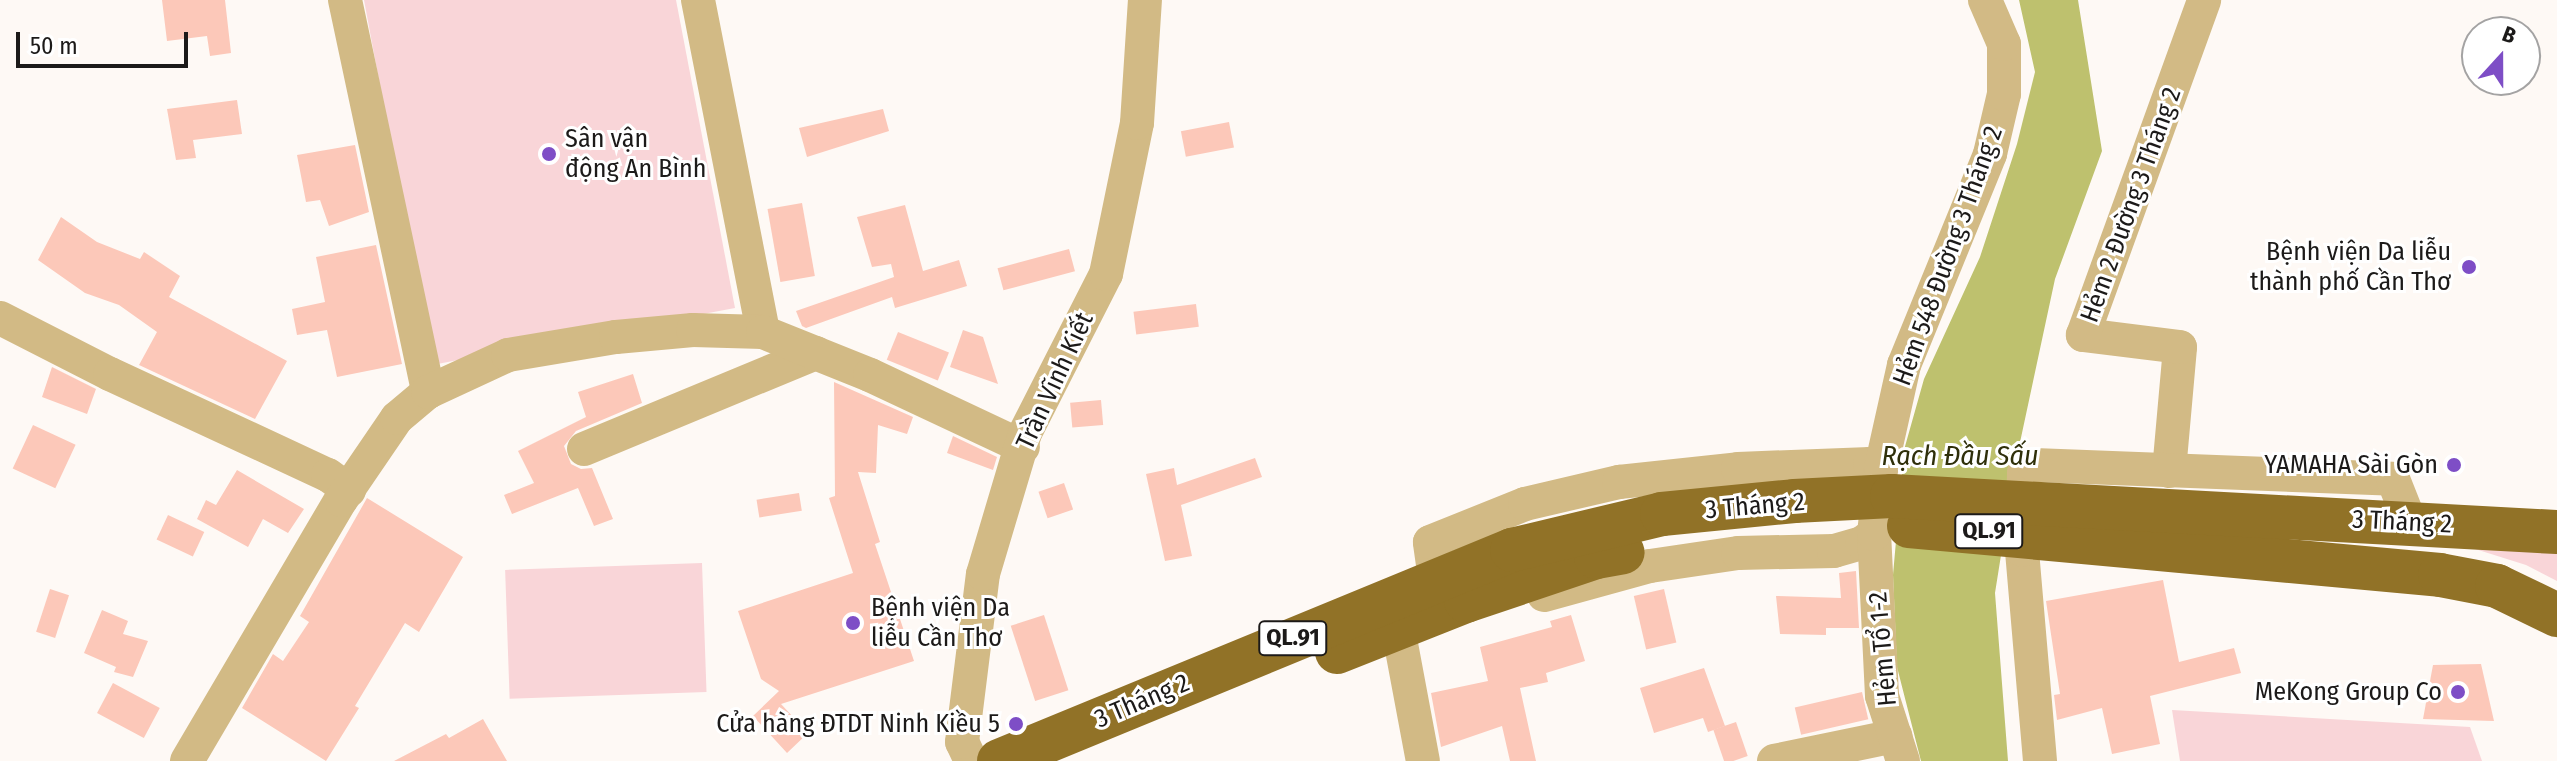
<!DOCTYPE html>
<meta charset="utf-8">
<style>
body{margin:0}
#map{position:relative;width:2557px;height:761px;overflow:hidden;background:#fef9f5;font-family:"Fira Sans Condensed",sans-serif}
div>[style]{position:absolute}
.green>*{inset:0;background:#f9d5d8;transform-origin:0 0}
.water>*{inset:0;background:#bec16e}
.building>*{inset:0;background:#fcc8b9;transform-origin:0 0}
.minor>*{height:34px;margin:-17px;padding:0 17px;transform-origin:17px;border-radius:17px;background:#d2ba85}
.highway>*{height:44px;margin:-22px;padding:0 22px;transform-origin:22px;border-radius:22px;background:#917227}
.dots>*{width:22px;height:22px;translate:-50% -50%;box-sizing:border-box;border:4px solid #fff;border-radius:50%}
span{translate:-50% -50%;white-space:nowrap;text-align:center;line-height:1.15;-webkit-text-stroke:6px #fff;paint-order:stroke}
.shield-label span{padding:2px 6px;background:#fff;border:2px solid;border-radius:6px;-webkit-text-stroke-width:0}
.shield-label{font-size:24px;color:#1c1a19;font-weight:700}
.poi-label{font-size:26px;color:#1c1a19}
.left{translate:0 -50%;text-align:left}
.right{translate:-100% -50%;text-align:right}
.street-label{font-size:26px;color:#1c1a19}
.water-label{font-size:28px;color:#2f2f0a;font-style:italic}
.north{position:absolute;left:2461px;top:16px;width:80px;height:80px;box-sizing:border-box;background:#fff;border:2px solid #a4a3a3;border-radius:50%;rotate:21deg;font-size:22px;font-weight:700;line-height:32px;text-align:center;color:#1c1a19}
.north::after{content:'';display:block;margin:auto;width:28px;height:36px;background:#7e4ec6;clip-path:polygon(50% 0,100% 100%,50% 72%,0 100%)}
.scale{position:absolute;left:16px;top:32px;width:172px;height:36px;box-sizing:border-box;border:4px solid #1c1a19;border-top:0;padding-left:10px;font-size:24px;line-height:28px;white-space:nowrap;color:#1c1a19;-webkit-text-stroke:6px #fff;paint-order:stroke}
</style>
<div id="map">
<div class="green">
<div style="clip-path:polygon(364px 0,676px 0,735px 308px,432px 365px)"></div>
<div style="clip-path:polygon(2437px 537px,2557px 545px,2557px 581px,2526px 565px)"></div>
<div style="left:702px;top:563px;width:129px;height:197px;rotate:88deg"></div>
<div style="clip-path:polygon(2172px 710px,2470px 727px,2482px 761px,2180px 761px)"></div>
</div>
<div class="water">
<div style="clip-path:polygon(2019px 0,2078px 0,2102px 151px,2055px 279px,2016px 461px,1995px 593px,2008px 761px,1921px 761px,1897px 667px,1893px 575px,1904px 450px,1924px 379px,1980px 257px,2017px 144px,2035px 72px)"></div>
</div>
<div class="building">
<div style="clip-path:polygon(162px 0,225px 0,231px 53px,210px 56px,207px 36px,167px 41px)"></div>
<div style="clip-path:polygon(237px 100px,242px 134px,193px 140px,196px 158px,176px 160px,167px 109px)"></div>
<div style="clip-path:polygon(883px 109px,889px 131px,807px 157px,799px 128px)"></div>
<div style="left:1229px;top:122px;width:26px;height:49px;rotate:79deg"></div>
<div style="clip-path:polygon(355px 145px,369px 212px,329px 226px,320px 200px,306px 202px,297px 155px)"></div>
<div style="left:802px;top:203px;width:74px;height:35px;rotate:80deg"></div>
<div style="clip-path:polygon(905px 205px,923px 271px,959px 260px,967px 286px,895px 308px,892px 297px,806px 328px,802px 326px,796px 311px,894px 277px,891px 264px,872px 267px,857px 217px)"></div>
<div style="clip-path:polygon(61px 217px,97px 242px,140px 259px,144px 252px,180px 276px,169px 297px,287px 361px,255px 419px,139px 365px,157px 332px,119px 305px,85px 293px,38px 260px)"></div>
<div style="clip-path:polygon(376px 245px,402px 364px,337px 377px,327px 330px,297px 335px,292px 309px,325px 302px,316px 257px)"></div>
<div style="left:1069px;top:249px;width:23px;height:74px;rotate:75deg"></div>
<div style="left:1196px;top:304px;width:23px;height:63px;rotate:83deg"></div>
<div style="clip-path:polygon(963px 330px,983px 337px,998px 384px,950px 367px)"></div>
<div style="left:898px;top:332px;width:55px;height:30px;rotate:22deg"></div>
<div style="clip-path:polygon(52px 367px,96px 389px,87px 414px,42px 397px)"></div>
<div style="clip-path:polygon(633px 374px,642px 403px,576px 431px,564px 446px,571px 464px,581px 469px,592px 468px,613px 519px,594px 526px,578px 488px,512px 514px,504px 495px,534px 483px,518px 451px,586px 417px,578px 392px)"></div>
<div style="clip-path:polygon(834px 382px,913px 417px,907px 434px,878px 425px,876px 473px,858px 472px,880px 542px,875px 544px,914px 661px,781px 704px,808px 733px,787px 753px,753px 716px,779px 691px,761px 679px,738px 611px,853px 573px,829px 498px,835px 496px)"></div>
<div style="left:1101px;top:400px;width:25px;height:31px;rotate:85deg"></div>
<div style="left:33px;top:425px;width:47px;height:48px;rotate:25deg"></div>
<div style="clip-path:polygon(953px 436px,997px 457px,993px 470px,947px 453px)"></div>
<div style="clip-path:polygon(1255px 458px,1262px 477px,1181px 505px,1192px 556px,1165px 561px,1146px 474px,1174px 468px,1177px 485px)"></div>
<div style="clip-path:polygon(237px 470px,304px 509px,288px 533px,263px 519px,248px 547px,197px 519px,206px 500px,216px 505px)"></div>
<div style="left:1064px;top:483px;width:28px;height:27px;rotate:71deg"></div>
<div style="left:799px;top:493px;width:18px;height:43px;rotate:81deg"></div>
<div style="clip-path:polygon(367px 498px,463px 557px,419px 632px,405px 623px,355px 706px,359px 708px,326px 761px,242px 708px,273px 654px,283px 661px,309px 622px,300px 616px)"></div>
<div style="left:168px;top:515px;width:40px;height:27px;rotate:25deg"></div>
<div style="clip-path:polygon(1856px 571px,1859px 628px,1826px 628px,1826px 635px,1780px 634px,1776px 596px,1841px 598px,1839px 573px)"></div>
<div style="clip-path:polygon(2163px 580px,2179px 662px,2234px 648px,2241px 673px,2150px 696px,2160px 744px,2112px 754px,2102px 708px,2057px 720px,2054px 695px,2060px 694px,2046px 601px)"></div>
<div style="left:50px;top:589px;width:20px;height:45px;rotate:18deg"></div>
<div style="left:1664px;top:589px;width:55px;height:31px;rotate:77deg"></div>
<div style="clip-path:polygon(102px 610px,128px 621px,123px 634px,148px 641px,133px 677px,114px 672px,116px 667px,84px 653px)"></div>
<div style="left:1044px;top:615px;width:79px;height:35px;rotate:72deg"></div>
<div style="clip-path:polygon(1571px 615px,1585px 661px,1546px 673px,1548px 682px,1520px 688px,1536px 761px,1510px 761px,1502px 726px,1441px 747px,1431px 693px,1488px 681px,1480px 647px,1552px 627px,1550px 621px)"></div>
<div style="clip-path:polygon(2481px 664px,2494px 721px,2423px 719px,2433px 665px)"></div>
<div style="clip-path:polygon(1704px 668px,1725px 726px,1708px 732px,1703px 718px,1654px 733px,1640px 688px)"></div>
<div style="left:113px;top:683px;width:53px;height:34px;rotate:28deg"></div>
<div style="left:1862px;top:692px;width:28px;height:69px;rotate:77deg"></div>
<div style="clip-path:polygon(483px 719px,507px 761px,394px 761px,446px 734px,449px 738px)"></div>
<div style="left:1736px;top:722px;width:36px;height:24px;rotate:71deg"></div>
</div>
<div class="minor">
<div style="left:345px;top:0;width:401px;rotate:78deg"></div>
<div style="left:698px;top:0;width:338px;rotate:78.9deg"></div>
<div style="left:0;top:318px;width:123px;rotate:27deg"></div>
<div style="left:110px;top:374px;width:240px;rotate:24.9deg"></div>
<div style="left:328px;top:475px;width:26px;rotate:36deg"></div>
<div style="left:584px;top:449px;width:251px;rotate:-22.5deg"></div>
<div style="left:2169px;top:471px;width:124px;rotate:-84.9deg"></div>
<div style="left:2180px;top:347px;width:98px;rotate:-172.9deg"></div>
<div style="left:2083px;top:335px;width:356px;rotate:-70.1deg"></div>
<div style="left:1435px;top:579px;width:37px;rotate:-98deg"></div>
<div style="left:1430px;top:542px;width:102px;rotate:-21.8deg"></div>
<div style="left:1525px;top:504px;width:97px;rotate:-13.2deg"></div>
<div style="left:1619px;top:482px;width:120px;rotate:-6.2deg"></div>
<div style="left:1738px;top:469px;width:132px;rotate:-2.2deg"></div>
<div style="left:1870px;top:464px;width:12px;rotate:20deg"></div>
<div style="left:1544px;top:595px;width:110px;rotate:-15.3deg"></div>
<div style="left:1650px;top:566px;width:89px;rotate:-8.4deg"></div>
<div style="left:1738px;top:553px;width:96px;rotate:-1.2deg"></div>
<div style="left:1834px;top:551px;width:29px;rotate:-16deg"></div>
<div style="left:1862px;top:543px;width:15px;rotate:-37deg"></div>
<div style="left:1398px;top:628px;width:135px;rotate:79.4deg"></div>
<div style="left:187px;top:761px;width:303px;rotate:-59.5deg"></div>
<div style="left:341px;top:500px;width:99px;rotate:-55.7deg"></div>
<div style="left:397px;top:418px;width:40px;rotate:-40deg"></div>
<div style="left:428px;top:392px;width:88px;rotate:-24.8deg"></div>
<div style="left:508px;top:355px;width:109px;rotate:-9.5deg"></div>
<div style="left:616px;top:337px;width:77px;rotate:-5.2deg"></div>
<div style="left:693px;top:330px;width:70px;rotate:1.6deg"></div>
<div style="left:763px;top:332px;width:115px;rotate:21.9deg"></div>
<div style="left:870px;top:375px;width:169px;rotate:25.2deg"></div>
<div style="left:971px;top:761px;width:21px;rotate:-115deg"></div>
<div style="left:962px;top:742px;width:169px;rotate:-82.9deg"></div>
<div style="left:983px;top:574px;width:147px;rotate:-73.4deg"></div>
<div style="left:1025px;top:433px;width:178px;rotate:-63deg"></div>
<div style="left:1106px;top:274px;width:154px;rotate:-78.4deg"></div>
<div style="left:1137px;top:123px;width:123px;rotate:-86.3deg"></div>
<div style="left:1774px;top:761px;width:124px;rotate:-11.7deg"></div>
<div style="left:1903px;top:761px;width:68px;rotate:-107.9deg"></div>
<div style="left:1882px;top:696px;width:162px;rotate:-92.8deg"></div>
<div style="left:1874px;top:534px;width:66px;rotate:-83.9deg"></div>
<div style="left:1881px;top:468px;width:106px;rotate:-77.4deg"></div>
<div style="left:1904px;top:365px;width:228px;rotate:-67.8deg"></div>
<div style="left:1990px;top:154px;width:62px;rotate:-76.9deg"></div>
<div style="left:2004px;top:94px;width:50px;rotate:-90deg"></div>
<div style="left:2004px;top:44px;width:48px;rotate:-113.4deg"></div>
<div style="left:2040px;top:761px;width:212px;rotate:-94.9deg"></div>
<div style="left:2022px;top:550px;width:77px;rotate:-88.5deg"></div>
<div style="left:2024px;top:473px;width:13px;rotate:-39deg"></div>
<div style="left:2034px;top:465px;width:359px;rotate:2.2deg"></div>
<div style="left:2393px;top:479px;width:46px;rotate:68.4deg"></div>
</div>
<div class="highway">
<div style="left:1909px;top:526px;width:533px;rotate:5.27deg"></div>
<div style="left:2440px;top:575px;width:58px;rotate:10.9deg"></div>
<div style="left:2497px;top:586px;width:67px;rotate:25.8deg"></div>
<div style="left:1337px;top:652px;width:139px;rotate:-21.6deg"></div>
<div style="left:1466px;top:601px;width:137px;rotate:-18.7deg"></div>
<div style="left:1596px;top:557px;width:27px;rotate:-10deg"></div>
<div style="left:999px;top:761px;width:555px;rotate:-22.36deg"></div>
<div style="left:1512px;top:550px;width:154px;rotate:-13.5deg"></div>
<div style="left:1662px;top:514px;width:133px;rotate:-5.6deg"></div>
<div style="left:1794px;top:501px;width:98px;rotate:-2.9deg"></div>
<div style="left:1892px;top:496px;width:666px;rotate:3.1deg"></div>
</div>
<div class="dots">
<div style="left:549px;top:154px;background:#7e4ec6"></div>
<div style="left:2469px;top:267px;background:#7e4ec6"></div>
<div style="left:2454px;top:465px;background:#7e4ec6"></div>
<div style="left:853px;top:623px;background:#7e4ec6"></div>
<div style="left:2458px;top:692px;background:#7e4ec6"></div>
<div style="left:1016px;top:724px;background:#7e4ec6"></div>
</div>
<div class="shield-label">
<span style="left:1989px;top:531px">QL.91</span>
<span style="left:1293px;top:638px">QL.91</span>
</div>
<div class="poi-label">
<span class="left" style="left:565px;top:154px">Sân vận<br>động An Bình</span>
<span class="right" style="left:2451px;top:267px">Bệnh viện Da liễu<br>thành phố Cần Thơ</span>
<span class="right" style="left:2438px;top:465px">YAMAHA Sài Gòn</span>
<span class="left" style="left:871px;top:623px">Bệnh viện Da<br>liễu Cần Thơ</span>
<span class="right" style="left:2442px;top:692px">MeKong Group Co</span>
<span class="right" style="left:1000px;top:724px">Cửa hàng ĐTDT Ninh Kiều 5</span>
</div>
<div class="street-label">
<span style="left:2131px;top:205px;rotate:-70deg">Hẻm 2 Đường 3 Tháng 2</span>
<span style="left:1948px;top:256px;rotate:-70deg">Hẻm 548 Đường 3 Tháng 2</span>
<span style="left:1055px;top:381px;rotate:-65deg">Trần Vĩnh Kiết</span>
<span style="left:1755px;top:506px;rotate:-5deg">3 Tháng 2</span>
<span style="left:2402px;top:522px;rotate:3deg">3 Tháng 2</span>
<span style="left:1883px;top:649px;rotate:-95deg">Hẻm Tổ 1-2</span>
<span style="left:1142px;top:701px;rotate:-23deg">3 Tháng 2</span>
</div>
<div class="water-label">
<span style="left:1960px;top:456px">Rạch Đầu Sấu</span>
</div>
<div class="north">B</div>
<div class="scale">50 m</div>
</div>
